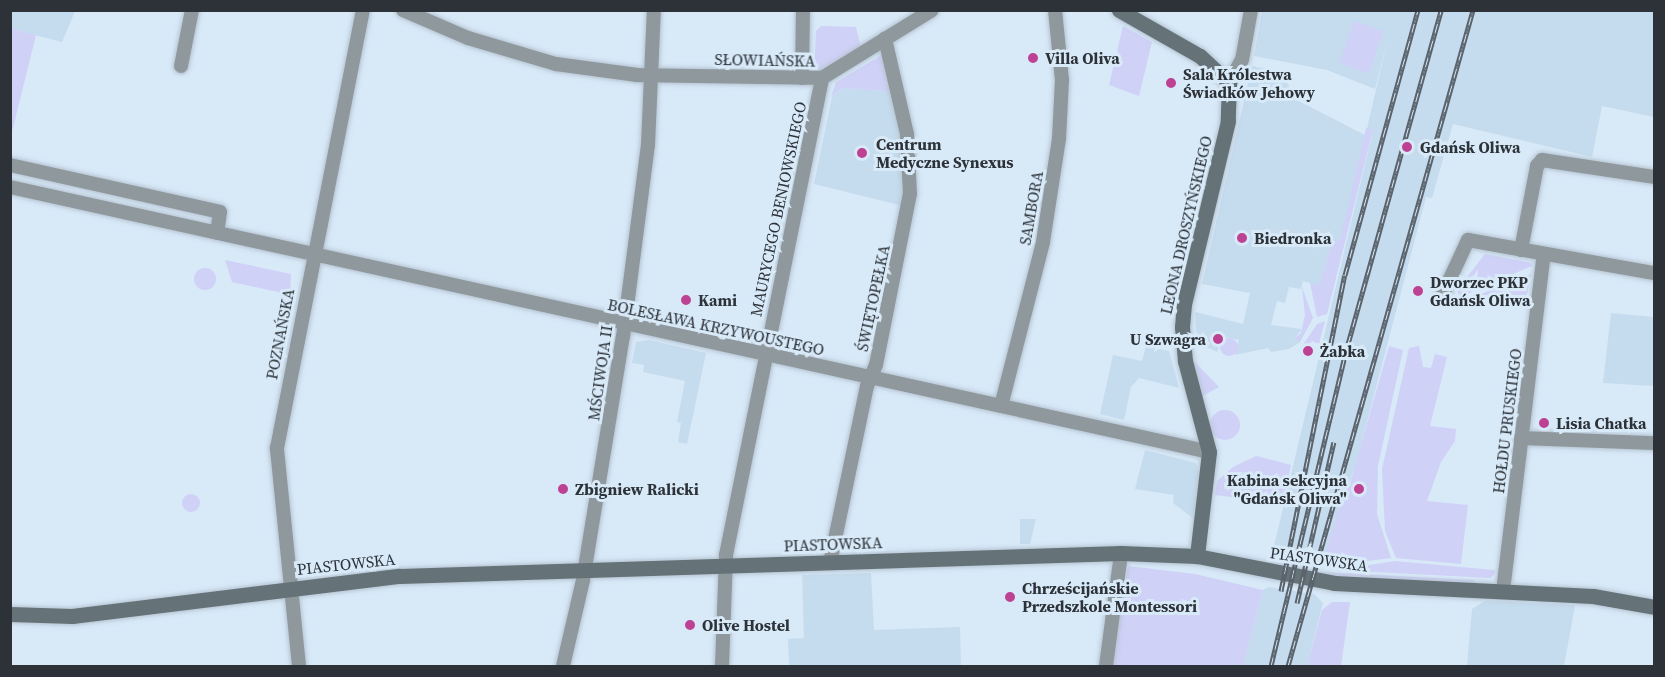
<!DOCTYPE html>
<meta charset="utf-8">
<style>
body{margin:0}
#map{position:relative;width:1665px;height:677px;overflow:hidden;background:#d8e9f8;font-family:"Source Serif 4",serif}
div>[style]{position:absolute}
.built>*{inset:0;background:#c5dcee}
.green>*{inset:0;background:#cfd1f7;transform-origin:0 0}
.round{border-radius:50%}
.roads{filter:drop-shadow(0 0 2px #b6c4d2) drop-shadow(0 0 2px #b6c4d2)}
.street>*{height:14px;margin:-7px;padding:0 7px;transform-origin:7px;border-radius:7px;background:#8f989c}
.secondary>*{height:15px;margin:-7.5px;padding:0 7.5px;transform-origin:7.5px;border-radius:7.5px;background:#657378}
.rail>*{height:5px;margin-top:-2.5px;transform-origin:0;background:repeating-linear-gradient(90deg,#d8e9f8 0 9px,#5a636c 0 18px);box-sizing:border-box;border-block:2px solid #5a636c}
.dots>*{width:16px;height:16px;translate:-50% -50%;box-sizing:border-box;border:3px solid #d8e9f8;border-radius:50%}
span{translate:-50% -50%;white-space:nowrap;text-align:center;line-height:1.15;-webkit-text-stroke:6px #d8e9f8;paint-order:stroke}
.poi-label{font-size:16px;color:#2c3238;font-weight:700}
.left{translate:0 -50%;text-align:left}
.right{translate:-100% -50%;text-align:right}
.street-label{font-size:16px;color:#2c3238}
.frame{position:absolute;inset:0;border:12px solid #2c3238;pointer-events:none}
</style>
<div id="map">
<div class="built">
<div style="clip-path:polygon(10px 11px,75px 11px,62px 42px,11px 29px)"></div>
<div style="clip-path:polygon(1262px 11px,1654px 11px,1654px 117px,1602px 106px,1592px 157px,1453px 124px,1432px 198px,1426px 197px,1357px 460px,1321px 567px,1282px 560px,1273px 550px,1373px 131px,1367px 129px,1387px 41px,1375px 89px,1327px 70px,1254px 56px)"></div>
<div style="clip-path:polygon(1252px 66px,1274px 71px,1289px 85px,1287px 95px,1365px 135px,1345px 227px,1340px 241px,1333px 240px,1320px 286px,1303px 281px,1301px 289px,1289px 287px,1285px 303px,1277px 301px,1271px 325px,1302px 329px,1295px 338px,1300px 342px,1289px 349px,1271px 352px,1268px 348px,1235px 355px,1239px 340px,1223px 337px,1217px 352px,1204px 346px,1196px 331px,1195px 312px,1243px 324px,1250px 293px,1202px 284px)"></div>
<div style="clip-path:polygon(842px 88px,885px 91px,894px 99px,903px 147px,903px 206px,814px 184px,832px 97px)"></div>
<div style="clip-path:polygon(1611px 313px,1654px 317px,1654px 386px,1603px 383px)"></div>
<div style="clip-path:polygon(649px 340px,706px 353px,687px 444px,678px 442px,681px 423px,677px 422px,685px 381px,643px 372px,644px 365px,632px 363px,636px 342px)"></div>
<div style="clip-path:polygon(1146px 346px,1169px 351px,1179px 388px,1139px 378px,1131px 387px,1124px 420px,1100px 414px,1113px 355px,1142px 361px)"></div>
<div style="clip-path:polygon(1145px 450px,1196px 463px,1199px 474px,1193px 518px,1173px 503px,1174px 495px,1135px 489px)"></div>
<div style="clip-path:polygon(1020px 519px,1036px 519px,1030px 544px,1020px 544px)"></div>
<div style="clip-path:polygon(871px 573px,874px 630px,960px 627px,961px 666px,789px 666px,788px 639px,804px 638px,802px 575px)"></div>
<div style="clip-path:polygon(1269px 587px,1314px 594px,1323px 603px,1307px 666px,1243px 666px,1263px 590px)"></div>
<div style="clip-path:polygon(1485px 601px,1575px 605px,1564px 666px,1467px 666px,1472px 609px)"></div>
</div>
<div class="green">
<div style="left:1354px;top:21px;width:31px;height:45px;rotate:19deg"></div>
<div style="clip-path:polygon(821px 26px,856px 27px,861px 47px,814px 74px,816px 31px)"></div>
<div style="clip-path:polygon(1123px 26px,1152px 42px,1139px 96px,1109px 85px)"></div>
<div style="clip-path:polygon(12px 29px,36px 35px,11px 136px,10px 40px)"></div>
<div style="clip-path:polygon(885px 53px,894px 99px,885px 91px,842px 88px,831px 97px,836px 82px)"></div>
<div style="clip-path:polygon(1366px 128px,1373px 130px,1327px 314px,1317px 317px,1310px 283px,1320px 285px,1333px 239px,1340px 241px)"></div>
<div style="clip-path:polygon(1485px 254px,1532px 263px,1532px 266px,1460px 297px,1457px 290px)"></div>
<div style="clip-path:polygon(225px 260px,291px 274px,290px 304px,283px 293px,232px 282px)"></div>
<div class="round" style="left:194px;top:268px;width:22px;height:22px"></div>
<div style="clip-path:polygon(1531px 274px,1525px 306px,1468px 299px)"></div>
<div style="clip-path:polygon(1302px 287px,1313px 318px,1300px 342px,1295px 338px,1301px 333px,1305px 315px)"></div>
<div style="clip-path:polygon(1325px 321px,1319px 344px,1312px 341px,1307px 347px,1303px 345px,1317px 324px)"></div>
<div class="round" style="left:1220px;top:338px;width:18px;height:18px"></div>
<div style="clip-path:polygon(1389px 346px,1403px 350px,1378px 466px,1377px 514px,1391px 558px,1321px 567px,1346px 486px,1349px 487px)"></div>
<div style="clip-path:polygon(1419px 346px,1423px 367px,1431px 368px,1435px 354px,1447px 357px,1430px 426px,1456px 429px,1455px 441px,1441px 462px,1427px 501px,1468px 505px,1461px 564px,1396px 558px,1385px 531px,1382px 469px,1409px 348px)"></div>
<div style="clip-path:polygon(1189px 356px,1219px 387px,1201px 397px)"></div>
<div class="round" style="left:1210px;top:410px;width:30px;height:30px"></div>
<div style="clip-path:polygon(1256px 456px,1291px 465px,1283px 503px,1215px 495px,1217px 481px,1233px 467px)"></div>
<div class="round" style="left:182px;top:494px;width:18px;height:18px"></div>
<div style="clip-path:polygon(1395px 561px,1494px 570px,1495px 573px,1491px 578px,1337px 570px)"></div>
<div style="clip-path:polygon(1128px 566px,1195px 574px,1263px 590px,1243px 666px,1111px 666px)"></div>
<div style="clip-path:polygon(1320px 572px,1474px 580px,1477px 584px,1347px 578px)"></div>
<div style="clip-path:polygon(1332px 602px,1350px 602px,1341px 666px,1307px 666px,1322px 610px)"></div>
</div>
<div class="roads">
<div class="street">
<div style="left:403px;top:10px;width:71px;rotate:23.3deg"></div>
<div style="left:468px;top:38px;width:92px;rotate:16.5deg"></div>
<div style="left:556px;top:64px;width:82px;rotate:7.7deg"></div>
<div style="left:637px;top:75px;width:185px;rotate:0.9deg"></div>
<div style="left:822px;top:78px;width:129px;rotate:-31.7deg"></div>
<div style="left:181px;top:66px;width:57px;rotate:-78.9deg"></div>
<div style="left:802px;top:78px;width:68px;rotate:-89.2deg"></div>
<div style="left:1229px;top:83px;width:26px;rotate:-61deg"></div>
<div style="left:1242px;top:60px;width:51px;rotate:-79.8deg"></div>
<div style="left:10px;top:165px;width:215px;rotate:12.6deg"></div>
<div style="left:220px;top:212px;width:21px;rotate:98deg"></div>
<div style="left:10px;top:187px;width:1228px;rotate:12.46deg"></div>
<div style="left:1521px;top:250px;width:86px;rotate:-79.2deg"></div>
<div style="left:1537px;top:166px;width:8px;rotate:-50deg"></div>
<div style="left:1542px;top:160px;width:113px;rotate:8.6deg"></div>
<div style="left:1442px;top:296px;width:62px;rotate:-65.1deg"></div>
<div style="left:1468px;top:240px;width:189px;rotate:10.1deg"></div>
<div style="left:1001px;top:406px;width:169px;rotate:-75.6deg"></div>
<div style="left:1043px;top:242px;width:104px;rotate:-81.2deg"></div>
<div style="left:1059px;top:139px;width:59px;rotate:-87.1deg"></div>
<div style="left:1062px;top:80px;width:70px;rotate:-95.7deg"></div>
<div style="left:1521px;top:438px;width:133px;rotate:2.2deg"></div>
<div style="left:830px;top:563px;width:181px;rotate:-78.2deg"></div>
<div style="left:867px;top:386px;width:23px;rotate:-67deg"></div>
<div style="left:876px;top:365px;width:174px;rotate:-78.8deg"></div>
<div style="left:910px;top:194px;width:60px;rotate:-92.9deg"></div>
<div style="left:907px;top:134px;width:98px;rotate:-103deg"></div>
<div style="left:1503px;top:591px;width:339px;rotate:-83.1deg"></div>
<div style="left:299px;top:666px;width:219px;rotate:-95.8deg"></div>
<div style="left:277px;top:448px;width:446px;rotate:-78.9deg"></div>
<div style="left:563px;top:666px;width:88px;rotate:-76.9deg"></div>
<div style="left:583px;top:580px;width:246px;rotate:-80.7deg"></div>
<div style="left:623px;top:337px;width:194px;rotate:-82.6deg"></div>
<div style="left:648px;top:145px;width:135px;rotate:-87.5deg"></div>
<div style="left:722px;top:666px;width:111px;rotate:-87.9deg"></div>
<div style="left:726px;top:555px;width:487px;rotate:-78.6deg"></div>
<div style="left:1106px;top:666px;width:114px;rotate:-82.4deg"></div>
</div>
<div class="secondary">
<div style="left:1119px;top:10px;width:93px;rotate:29.6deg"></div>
<div style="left:1200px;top:56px;width:40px;rotate:43deg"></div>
<div style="left:1229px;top:83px;width:38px;rotate:92deg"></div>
<div style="left:1228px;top:121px;width:188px;rotate:103.5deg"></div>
<div style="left:1184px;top:304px;width:23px;rotate:95deg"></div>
<div style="left:1182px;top:327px;width:34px;rotate:85deg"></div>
<div style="left:1185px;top:361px;width:94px;rotate:75.2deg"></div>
<div style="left:1209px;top:452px;width:105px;rotate:96.6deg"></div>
<div style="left:10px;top:614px;width:62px;rotate:1.8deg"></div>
<div style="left:72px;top:616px;width:330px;rotate:-7deg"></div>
<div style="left:400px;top:576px;width:721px;rotate:-1.83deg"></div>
<div style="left:1121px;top:553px;width:76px;rotate:2.3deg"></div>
<div style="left:1197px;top:556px;width:140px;rotate:11.1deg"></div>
<div style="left:1334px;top:583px;width:259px;rotate:2.9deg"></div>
<div style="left:1593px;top:596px;width:62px;rotate:10.2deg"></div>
</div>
</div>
<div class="rail">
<div style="left:1281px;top:591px;width:322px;rotate:-78.6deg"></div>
<div style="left:1345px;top:275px;width:275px;rotate:-74.6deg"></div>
<div style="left:1297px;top:603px;width:165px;rotate:-77.1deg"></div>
<div style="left:1271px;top:666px;width:331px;rotate:-76.6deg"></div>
<div style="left:1348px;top:344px;width:347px;rotate:-74.4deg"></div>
<div style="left:1288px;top:666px;width:682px;rotate:-74.25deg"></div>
</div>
<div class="dots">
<div style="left:1033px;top:58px;background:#bd4294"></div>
<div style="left:1171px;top:83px;background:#bd4294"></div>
<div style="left:1407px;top:147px;background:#bd4294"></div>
<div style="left:862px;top:153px;background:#bd4294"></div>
<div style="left:1242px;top:238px;background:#bd4294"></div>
<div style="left:1418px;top:291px;background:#bd4294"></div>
<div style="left:686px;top:300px;background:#bd4294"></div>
<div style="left:1218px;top:339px;background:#bd4294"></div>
<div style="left:1308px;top:351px;background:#bd4294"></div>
<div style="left:1544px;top:423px;background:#bd4294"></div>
<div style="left:563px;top:489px;background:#bd4294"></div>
<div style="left:1359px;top:489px;background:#bd4294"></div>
<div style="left:1010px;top:597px;background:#bd4294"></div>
<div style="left:690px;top:625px;background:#bd4294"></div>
</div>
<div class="poi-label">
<span class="left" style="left:1045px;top:58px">Villa Oliva</span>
<span class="left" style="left:1183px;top:83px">Sala Królestwa<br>Świadków Jehowy</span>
<span class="left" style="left:876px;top:153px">Centrum<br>Medyczne Synexus</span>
<span class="left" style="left:1420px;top:147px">Gdańsk Oliwa</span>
<span class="left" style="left:1254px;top:238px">Biedronka</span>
<span class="left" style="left:1430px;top:291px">Dworzec PKP<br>Gdańsk Oliwa</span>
<span class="left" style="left:698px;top:300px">Kami</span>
<span class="right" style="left:1206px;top:339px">U Szwagra</span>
<span class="left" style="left:1320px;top:351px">Żabka</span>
<span class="left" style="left:1556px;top:423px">Lisia Chatka</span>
<span class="right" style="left:1347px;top:489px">Kabina sekcyjna<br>"Gdańsk Oliwa"</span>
<span class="left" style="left:575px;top:489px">Zbigniew Ralicki</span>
<span class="left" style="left:1022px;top:597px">Chrześcijańskie<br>Przedszkole Montessori</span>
<span class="left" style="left:702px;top:625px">Olive Hostel</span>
</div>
<div class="street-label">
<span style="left:765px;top:60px;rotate:1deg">SŁOWIAŃSKA</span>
<span style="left:1031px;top:208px;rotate:-80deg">SAMBORA</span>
<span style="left:778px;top:209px;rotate:-78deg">MAURYCEGO BENIOWSKIEGO</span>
<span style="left:1186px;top:225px;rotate:-77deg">LEONA DROSZYŃSKIEGO</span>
<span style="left:873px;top:298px;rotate:-78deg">ŚWIĘTOPEŁKA</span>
<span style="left:716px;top:327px;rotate:12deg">BOLESŁAWA KRZYWOUSTEGO</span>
<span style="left:280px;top:334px;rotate:-79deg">POZNAŃSKA</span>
<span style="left:600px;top:373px;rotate:-82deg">MŚCIWOJA II</span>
<span style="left:1507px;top:421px;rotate:-83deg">HOŁDU PRUSKIEGO</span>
<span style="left:833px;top:544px;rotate:-2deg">PIASTOWSKA</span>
<span style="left:1319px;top:559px;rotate:8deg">PIASTOWSKA</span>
<span style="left:346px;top:564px;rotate:-6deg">PIASTOWSKA</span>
</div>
<div class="frame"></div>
</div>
